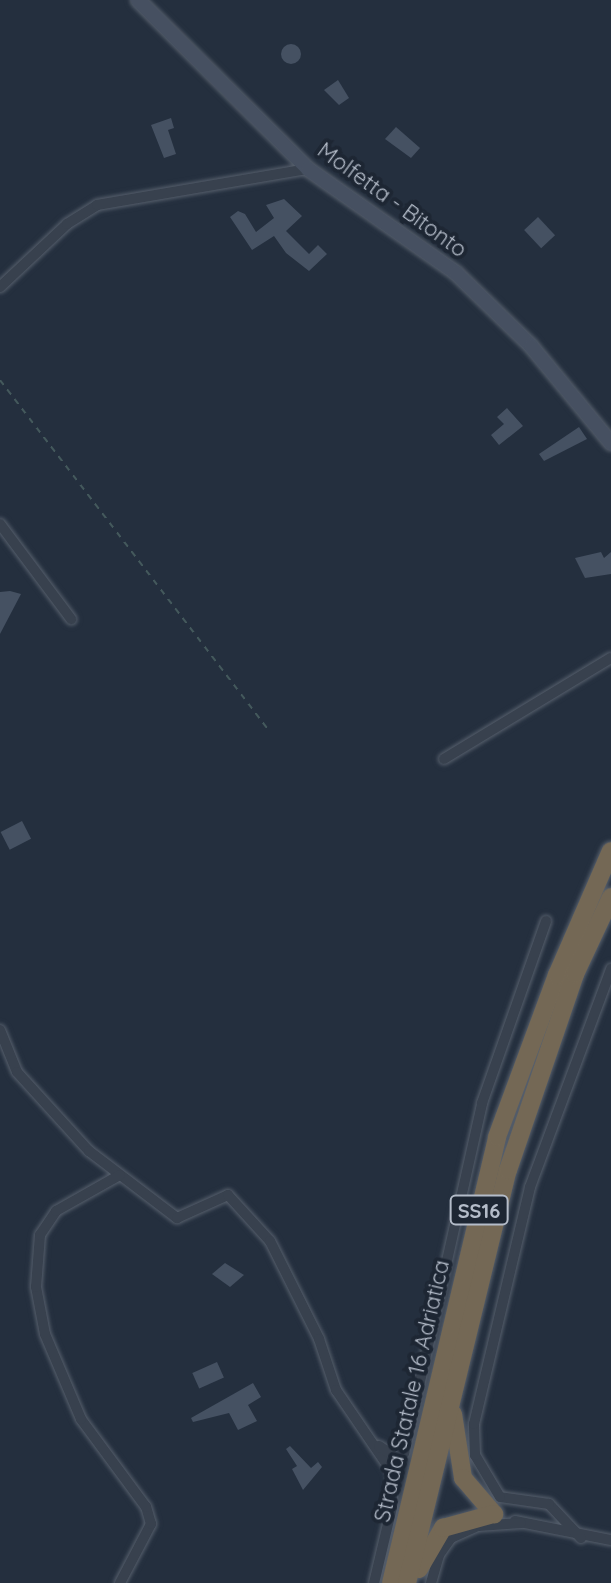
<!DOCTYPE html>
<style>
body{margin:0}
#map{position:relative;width:611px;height:1583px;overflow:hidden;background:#242f3e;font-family:Quicksand,sans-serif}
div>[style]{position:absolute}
.building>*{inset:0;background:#455162;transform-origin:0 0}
.round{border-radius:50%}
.path>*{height:2px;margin-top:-1px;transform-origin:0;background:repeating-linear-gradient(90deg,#44595c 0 6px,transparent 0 12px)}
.roads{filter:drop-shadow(0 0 2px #565f6c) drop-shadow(0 0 2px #565f6c)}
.street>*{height:10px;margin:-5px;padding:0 5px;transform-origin:5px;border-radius:5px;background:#38414e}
.secondary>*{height:14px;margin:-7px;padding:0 7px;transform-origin:7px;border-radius:7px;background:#465061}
.highway>*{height:18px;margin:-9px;padding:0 9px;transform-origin:9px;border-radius:9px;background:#746855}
span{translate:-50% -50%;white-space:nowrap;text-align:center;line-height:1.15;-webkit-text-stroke:8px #1d2633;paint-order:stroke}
.shield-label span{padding:2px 6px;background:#1d2633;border:2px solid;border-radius:6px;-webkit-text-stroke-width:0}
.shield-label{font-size:20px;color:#b4bcc9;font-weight:700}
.street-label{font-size:22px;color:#b4bcc9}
</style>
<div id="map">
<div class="building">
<div class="round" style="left:281px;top:44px;width:20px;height:20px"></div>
<div style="clip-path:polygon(338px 80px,349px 98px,339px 105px,324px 90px)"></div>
<div style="clip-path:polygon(171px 118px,174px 128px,168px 130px,176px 154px,164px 158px,151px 125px)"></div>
<div style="clip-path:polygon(396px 127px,420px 148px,411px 158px,385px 139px)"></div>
<div style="clip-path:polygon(284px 199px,302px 216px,286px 231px,309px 254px,318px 245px,327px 254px,309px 271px,286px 253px,274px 236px,252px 250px,230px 217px,238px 211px,245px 214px,256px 232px,274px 218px,266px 205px)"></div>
<div style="left:538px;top:217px;width:25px;height:19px;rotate:47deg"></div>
<div style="clip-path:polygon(507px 408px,523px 426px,499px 445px,491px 435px,504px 424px,497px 417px)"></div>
<div style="clip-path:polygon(579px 427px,587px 439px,544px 461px,539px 454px)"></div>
<div style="clip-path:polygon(601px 552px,604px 558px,611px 552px,611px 574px,585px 578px,575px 558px)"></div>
<div style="clip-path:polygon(10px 591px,21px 594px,0 634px,0 592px)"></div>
<div style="left:22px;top:821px;width:20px;height:24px;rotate:63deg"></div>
<div style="clip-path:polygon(225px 1263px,244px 1275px,230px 1287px,212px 1274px)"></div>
<div style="left:217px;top:1362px;width:17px;height:27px;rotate:66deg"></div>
<div style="clip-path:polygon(253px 1383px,261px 1397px,248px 1405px,257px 1421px,238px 1430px,229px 1413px,193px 1422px,191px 1418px)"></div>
<div style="clip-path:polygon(290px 1446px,311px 1468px,318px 1462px,322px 1467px,303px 1490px,292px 1469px,297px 1466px,286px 1449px)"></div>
</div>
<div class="path">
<div style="left:0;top:380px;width:439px;rotate:52.5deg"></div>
</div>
<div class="roads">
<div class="street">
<div style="left:0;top:287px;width:92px;rotate:-43.2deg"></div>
<div style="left:67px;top:224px;width:36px;rotate:-32deg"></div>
<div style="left:97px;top:205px;width:214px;rotate:-9.7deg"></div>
<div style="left:0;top:524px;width:119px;rotate:53.2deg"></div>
<div style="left:444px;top:759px;width:195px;rotate:-31.2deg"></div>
<div style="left:0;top:1030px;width:45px;rotate:68deg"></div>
<div style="left:17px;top:1072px;width:107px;rotate:47.7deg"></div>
<div style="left:89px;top:1151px;width:111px;rotate:37.3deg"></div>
<div style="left:177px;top:1218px;width:56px;rotate:-24.3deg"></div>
<div style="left:228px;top:1195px;width:62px;rotate:47.6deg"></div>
<div style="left:270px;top:1241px;width:110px;rotate:63.4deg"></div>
<div style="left:319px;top:1339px;width:54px;rotate:71.6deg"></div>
<div style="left:336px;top:1390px;width:99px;rotate:55.7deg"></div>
<div style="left:392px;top:1472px;width:35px;rotate:90deg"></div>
<div style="left:392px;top:1507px;width:78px;rotate:103.3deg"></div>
<div style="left:379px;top:1446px;width:22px;rotate:34deg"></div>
<div style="left:397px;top:1458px;width:9px;rotate:-36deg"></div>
<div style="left:404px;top:1453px;width:359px;rotate:-77.4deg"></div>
<div style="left:482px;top:1103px;width:193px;rotate:-70.6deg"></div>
<div style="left:515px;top:1521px;width:98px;rotate:11.2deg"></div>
<div style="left:581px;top:1538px;width:47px;rotate:-133.3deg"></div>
<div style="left:549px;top:1504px;width:49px;rotate:-171.9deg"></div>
<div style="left:500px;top:1497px;width:49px;rotate:-120.8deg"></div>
<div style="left:475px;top:1455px;width:31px;rotate:-92deg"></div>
<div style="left:474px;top:1424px;width:244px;rotate:-76.7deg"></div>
<div style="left:530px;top:1187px;width:233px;rotate:-69.6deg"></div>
<div style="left:120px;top:1583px;width:67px;rotate:-62.3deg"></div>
<div style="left:151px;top:1524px;width:18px;rotate:-106deg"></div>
<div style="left:146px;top:1507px;width:109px;rotate:-126.5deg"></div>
<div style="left:81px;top:1419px;width:92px;rotate:-113deg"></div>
<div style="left:45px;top:1334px;width:48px;rotate:-100.8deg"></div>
<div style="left:36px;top:1287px;width:52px;rotate:-85.6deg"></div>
<div style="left:40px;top:1235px;width:29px;rotate:-56deg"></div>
<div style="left:56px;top:1211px;width:73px;rotate:-29.4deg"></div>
<div style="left:431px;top:1583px;width:29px;rotate:-74deg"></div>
<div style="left:439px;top:1555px;width:21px;rotate:-55deg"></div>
<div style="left:451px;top:1538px;width:30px;rotate:-24deg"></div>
<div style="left:478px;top:1526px;width:43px;rotate:-4deg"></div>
</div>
<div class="secondary">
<div style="left:138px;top:0;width:240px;rotate:44.8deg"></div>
<div style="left:308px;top:169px;width:181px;rotate:35.1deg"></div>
<div style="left:456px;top:273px;width:105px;rotate:44.2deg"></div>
<div style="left:531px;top:346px;width:126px;rotate:50.5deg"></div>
</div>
<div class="highway">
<div style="left:453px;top:1414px;width:65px;rotate:81.1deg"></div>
<div style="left:463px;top:1478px;width:48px;rotate:49.3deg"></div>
<div style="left:419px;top:1569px;width:48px;rotate:-59.7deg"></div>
<div style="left:443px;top:1528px;width:53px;rotate:-15.4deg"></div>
<div style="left:391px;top:1583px;width:458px;rotate:-76.6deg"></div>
<div style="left:497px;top:1137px;width:173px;rotate:-69.7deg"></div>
<div style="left:557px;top:975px;width:135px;rotate:-66.5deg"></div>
<div style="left:407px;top:1583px;width:425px;rotate:-76.3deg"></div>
<div style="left:508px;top:1170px;width:207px;rotate:-71.1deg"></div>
<div style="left:575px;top:974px;width:85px;rotate:-64.9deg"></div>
</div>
</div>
<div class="shield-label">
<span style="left:479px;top:1210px">SS16</span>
</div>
<div class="street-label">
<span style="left:392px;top:200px;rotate:36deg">Molfetta - Bitonto</span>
<span style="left:412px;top:1391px;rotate:-77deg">Strada Statale 16 Adriatica</span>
</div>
</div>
